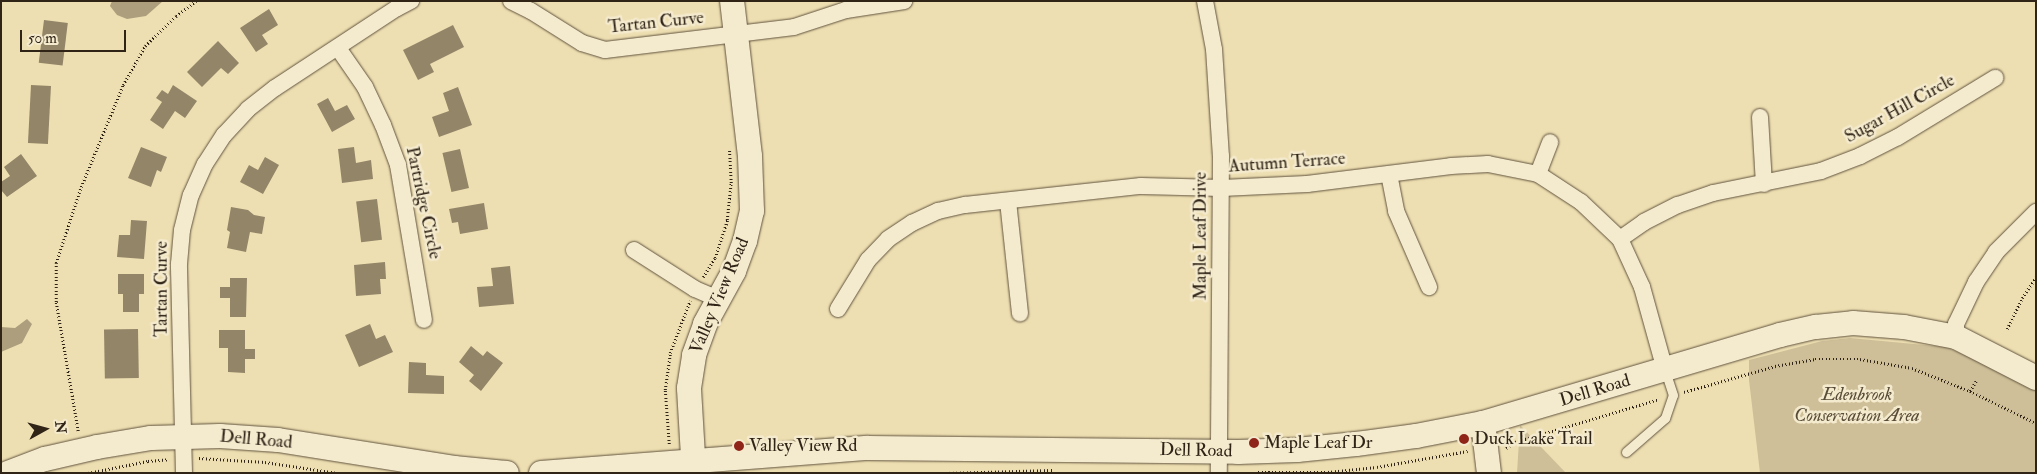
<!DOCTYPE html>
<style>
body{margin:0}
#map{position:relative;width:2037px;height:474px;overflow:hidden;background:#eedfb2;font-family:"IM FELL Double Pica",serif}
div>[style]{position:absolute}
.green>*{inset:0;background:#cebf98}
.water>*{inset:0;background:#ad9f7d}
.building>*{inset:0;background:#938568;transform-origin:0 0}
.path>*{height:2.5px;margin-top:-1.25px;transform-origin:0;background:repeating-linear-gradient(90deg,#302417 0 1px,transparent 0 3.5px)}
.roads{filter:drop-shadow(0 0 1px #60533e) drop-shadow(0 0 1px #60533e)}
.lane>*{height:9px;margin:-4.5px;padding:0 4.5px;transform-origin:4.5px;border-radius:4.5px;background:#f4eacd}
.street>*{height:16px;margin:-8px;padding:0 8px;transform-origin:8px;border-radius:8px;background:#f4eacd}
.secondary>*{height:24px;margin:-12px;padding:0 12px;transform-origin:12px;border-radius:12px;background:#f4eacd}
.dots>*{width:14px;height:14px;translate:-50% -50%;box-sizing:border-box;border:2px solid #f4eacd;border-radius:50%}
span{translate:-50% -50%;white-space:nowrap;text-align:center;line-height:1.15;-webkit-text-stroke:5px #f4eacd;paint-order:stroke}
.street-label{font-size:18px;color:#302417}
.park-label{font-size:18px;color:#584b37;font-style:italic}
.poi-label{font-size:18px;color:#302417}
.left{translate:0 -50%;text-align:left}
.frame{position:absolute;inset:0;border:2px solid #302417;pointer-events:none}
.north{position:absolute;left:20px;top:404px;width:50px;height:50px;-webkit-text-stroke:4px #f4eacd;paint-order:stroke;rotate:83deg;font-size:14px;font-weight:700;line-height:20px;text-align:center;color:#302417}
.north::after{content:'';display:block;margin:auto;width:18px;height:22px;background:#302417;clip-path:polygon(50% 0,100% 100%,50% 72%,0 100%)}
.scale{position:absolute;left:20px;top:30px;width:106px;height:22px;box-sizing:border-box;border:2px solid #302417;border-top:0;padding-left:6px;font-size:15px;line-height:18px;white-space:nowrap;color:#302417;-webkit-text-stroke:4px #f4eacd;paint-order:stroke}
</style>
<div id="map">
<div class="green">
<div style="clip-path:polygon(1850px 338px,1946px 347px,1998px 369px,2036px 378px,2036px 473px,1760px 473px,1749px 380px,1749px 360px,1822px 341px)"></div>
<div style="clip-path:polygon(1520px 425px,1566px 473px,1517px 473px)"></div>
</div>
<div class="water">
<div style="clip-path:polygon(112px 1px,163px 1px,146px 16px,127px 19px,117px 15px,110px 6px)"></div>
<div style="clip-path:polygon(27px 319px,32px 324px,22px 343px,1px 352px,1px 327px,15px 328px)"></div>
</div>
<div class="building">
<div style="clip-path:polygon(269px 9px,278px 25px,262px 35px,268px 44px,256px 52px,240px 28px)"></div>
<div style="left:44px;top:20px;width:24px;height:43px;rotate:7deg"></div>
<div style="clip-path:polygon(453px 25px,464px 47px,430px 64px,434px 72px,418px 80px,403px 50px)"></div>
<div style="clip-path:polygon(218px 41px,239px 63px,228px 74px,221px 68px,202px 87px,187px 72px)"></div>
<div style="left:31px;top:85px;width:20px;height:58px;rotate:3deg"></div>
<div style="clip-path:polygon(173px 85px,197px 101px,185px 118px,175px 111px,163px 129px,150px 120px,162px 102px,156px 98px,162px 90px,168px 94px)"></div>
<div style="clip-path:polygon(458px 87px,472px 125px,439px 137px,432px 117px,449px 111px,443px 93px)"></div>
<div style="clip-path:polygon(328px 98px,335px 111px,347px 105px,355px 119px,332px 132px,317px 104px)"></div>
<div style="clip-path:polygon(141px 147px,167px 157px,161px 172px,157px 170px,151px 187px,128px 178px)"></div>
<div style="clip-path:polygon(354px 147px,356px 163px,371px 160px,373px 179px,342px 183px,338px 149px)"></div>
<div style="left:460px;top:149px;width:40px;height:18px;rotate:77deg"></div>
<div style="clip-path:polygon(21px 154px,37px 176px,7px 197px,1px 190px,1px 182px,10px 176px,4px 167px)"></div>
<div style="clip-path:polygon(265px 157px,279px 165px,263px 194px,240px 182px,249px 165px,258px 170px)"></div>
<div style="left:377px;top:199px;width:41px;height:21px;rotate:83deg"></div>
<div style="clip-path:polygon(484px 203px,488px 229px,460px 234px,458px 222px,452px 223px,449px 209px)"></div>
<div style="clip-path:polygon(231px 207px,248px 210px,254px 215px,265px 217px,262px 234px,250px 232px,246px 252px,227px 248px,230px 232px,227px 230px)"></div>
<div style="clip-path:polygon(131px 220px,147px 221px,144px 259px,117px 257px,119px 235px,130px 235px)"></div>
<div style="clip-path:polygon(385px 262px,386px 279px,380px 279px,381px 294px,356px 296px,354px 265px)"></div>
<div style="clip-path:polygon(510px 266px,514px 304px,479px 307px,477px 287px,493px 286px,491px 268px)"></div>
<div style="clip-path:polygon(118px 274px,144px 274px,144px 294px,139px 294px,139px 312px,123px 312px,123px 294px,118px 294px)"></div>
<div style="clip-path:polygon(230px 278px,247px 278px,246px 317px,230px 317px,230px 298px,220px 298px,220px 287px,230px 287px)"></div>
<div style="clip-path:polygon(370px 324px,376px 339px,385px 335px,393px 352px,359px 367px,345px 335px)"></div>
<div style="left:138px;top:329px;width:49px;height:34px;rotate:89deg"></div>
<div style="clip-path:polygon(219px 330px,245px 330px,245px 349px,255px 349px,255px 359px,245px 359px,245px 373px,228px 372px,228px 348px,219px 348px)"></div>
<div style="clip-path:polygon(471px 346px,483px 356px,487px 351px,503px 363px,481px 391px,469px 381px,474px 375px,459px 362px)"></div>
<div style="clip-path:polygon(409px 362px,426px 363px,426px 375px,444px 376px,444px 394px,408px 393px)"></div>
</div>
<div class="path">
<div style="left:703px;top:277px;width:22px;rotate:-58deg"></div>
<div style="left:715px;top:258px;width:40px;rotate:-72deg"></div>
<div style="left:727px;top:220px;width:37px;rotate:-84deg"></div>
<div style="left:731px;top:183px;width:35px;rotate:-93deg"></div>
<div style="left:2007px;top:329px;width:34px;rotate:-64deg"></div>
<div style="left:2022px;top:298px;width:25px;rotate:-56deg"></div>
<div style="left:1970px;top:391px;width:12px;rotate:-59deg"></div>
<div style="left:1684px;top:392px;width:95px;rotate:-15.9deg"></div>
<div style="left:1775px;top:366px;width:41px;rotate:-9.9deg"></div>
<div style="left:1815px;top:359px;width:45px"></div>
<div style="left:1860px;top:359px;width:53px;rotate:9.8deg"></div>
<div style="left:1912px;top:368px;width:62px;rotate:21.6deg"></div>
<div style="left:1970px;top:391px;width:73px;rotate:25.9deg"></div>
<div style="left:78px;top:431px;width:131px;rotate:-99.7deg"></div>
<div style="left:56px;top:302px;width:39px;rotate:-90deg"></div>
<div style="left:56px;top:263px;width:80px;rotate:-71.8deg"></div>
<div style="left:81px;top:187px;width:110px;rotate:-67.6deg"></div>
<div style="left:123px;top:85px;width:45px;rotate:-60.6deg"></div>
<div style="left:145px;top:46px;width:43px;rotate:-44.1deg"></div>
<div style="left:176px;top:16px;width:25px;rotate:-37deg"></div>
<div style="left:669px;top:444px;width:54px;rotate:-94.2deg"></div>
<div style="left:665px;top:390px;width:37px;rotate:-82deg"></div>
<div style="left:670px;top:353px;width:56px;rotate:-69deg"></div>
<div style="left:1506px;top:448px;width:11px;rotate:-34deg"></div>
<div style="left:1515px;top:442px;width:150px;rotate:-16.6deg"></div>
<div style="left:199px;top:458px;width:66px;rotate:3.5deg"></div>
<div style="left:265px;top:462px;width:73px;rotate:8.7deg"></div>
<div style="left:1258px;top:472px;width:70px"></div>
<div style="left:1328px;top:472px;width:49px;rotate:-5.8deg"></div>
<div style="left:1377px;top:467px;width:92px;rotate:-10deg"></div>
<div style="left:88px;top:473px;width:61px;rotate:-11.3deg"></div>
<div style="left:148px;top:461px;width:21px;rotate:-5deg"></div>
<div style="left:946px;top:473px;width:107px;rotate:-1.6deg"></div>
</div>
<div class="roads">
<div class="lane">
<div style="left:1626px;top:452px;width:52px;rotate:-41.1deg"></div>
<div style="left:1665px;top:418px;width:24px;rotate:-71deg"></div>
<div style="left:1673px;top:395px;width:26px;rotate:-108deg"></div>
</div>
<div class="street">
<div style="left:511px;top:1px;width:22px;rotate:27deg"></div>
<div style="left:531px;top:11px;width:60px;rotate:32.1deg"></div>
<div style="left:582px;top:43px;width:24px;rotate:17deg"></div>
<div style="left:605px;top:50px;width:190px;rotate:-6.9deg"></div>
<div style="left:794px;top:27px;width:55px;rotate:-18.1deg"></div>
<div style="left:846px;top:10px;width:59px;rotate:-8.8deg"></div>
<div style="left:1205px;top:1px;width:49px;rotate:79.4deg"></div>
<div style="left:1214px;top:49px;width:107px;rotate:86.3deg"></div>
<div style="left:1221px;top:156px;width:317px;rotate:90.4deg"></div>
<div style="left:338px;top:48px;width:47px;rotate:55.3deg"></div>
<div style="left:365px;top:87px;width:42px;rotate:64.7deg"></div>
<div style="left:383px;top:125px;width:43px;rotate:69.4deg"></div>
<div style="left:398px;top:165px;width:157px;rotate:80.5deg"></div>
<div style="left:1760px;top:117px;width:67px;rotate:86.6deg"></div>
<div style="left:1389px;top:174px;width:38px;rotate:79deg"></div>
<div style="left:1396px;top:211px;width:83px;rotate:66.5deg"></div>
<div style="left:1538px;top:174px;width:34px;rotate:-69deg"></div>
<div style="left:1008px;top:201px;width:113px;rotate:83.9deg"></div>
<div style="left:1620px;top:239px;width:29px;rotate:-35deg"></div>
<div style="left:1644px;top:222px;width:38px;rotate:-27deg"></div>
<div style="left:1678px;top:205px;width:37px;rotate:-19deg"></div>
<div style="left:1713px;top:193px;width:110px;rotate:-11.5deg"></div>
<div style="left:1821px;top:171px;width:42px;rotate:-21deg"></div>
<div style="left:1860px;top:156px;width:42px;rotate:-26.6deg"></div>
<div style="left:1898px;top:137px;width:114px;rotate:-31.3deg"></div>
<div style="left:634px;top:250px;width:72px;rotate:32.6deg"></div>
<div style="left:695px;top:289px;width:25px;rotate:23deg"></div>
<div style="left:838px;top:309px;width:57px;rotate:-58.5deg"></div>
<div style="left:868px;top:260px;width:29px;rotate:-46deg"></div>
<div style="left:888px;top:239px;width:29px;rotate:-34deg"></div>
<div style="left:912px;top:223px;width:29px;rotate:-25deg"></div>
<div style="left:938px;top:211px;width:28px;rotate:-13deg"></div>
<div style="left:965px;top:205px;width:177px;rotate:-6.2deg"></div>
<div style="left:1141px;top:186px;width:81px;rotate:1.4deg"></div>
<div style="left:1222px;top:188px;width:85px;rotate:-2.7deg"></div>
<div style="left:1307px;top:184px;width:145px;rotate:-7.1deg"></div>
<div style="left:1451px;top:166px;width:37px;rotate:-3deg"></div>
<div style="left:1488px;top:164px;width:51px;rotate:11.3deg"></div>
<div style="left:1538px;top:174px;width:51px;rotate:33.1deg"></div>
<div style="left:1581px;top:202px;width:54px;rotate:43.5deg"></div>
<div style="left:1620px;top:239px;width:53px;rotate:65.4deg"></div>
<div style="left:1642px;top:287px;width:86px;rotate:74.5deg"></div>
<div style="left:1956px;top:337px;width:13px;rotate:-90deg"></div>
<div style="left:1956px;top:324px;width:47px;rotate:-64.5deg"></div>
<div style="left:1976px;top:282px;width:36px;rotate:-56deg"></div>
<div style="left:1996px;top:252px;width:57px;rotate:-45deg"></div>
<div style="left:184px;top:473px;width:209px;rotate:-91.4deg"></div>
<div style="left:179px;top:264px;width:34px;rotate:-85deg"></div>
<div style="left:182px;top:230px;width:36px;rotate:-76deg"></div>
<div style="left:191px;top:195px;width:34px;rotate:-66deg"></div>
<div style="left:205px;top:164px;width:35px;rotate:-57deg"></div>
<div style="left:224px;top:135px;width:35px;rotate:-47deg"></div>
<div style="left:248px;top:109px;width:34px;rotate:-38deg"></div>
<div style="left:275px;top:88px;width:146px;rotate:-33.3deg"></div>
<div style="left:397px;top:8px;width:16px;rotate:-27deg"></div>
</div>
<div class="secondary">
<div style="left:1483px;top:423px;width:50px;rotate:83.2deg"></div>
<div style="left:8px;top:473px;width:40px;rotate:-21deg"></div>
<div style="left:45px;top:459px;width:53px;rotate:-13deg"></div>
<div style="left:97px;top:447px;width:55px;rotate:-9.5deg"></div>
<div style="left:151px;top:438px;width:69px;rotate:-1.7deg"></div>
<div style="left:220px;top:436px;width:58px;rotate:3.9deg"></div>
<div style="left:278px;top:440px;width:178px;rotate:9deg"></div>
<div style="left:454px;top:468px;width:53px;rotate:5.4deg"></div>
<div style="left:541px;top:473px;width:328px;rotate:-4.4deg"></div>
<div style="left:868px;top:448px;width:370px;rotate:0.6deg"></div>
<div style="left:1238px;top:452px;width:59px;rotate:-1.9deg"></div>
<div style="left:1297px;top:450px;width:59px;rotate:-5.8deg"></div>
<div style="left:1356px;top:444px;width:61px;rotate:-7.6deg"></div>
<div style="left:1416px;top:436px;width:68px;rotate:-11deg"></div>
<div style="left:1483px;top:423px;width:310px;rotate:-16.5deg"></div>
<div style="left:1780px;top:335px;width:37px;rotate:-13deg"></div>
<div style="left:1816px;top:327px;width:37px;rotate:-6deg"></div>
<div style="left:1853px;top:323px;width:51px;rotate:4.5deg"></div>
<div style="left:1904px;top:327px;width:53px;rotate:10.9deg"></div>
<div style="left:1956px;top:337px;width:90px;rotate:27.1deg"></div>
<div style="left:694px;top:473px;width:85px;rotate:-93.4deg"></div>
<div style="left:689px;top:388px;width:33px;rotate:-81deg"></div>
<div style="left:694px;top:355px;width:33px;rotate:-70deg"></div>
<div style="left:705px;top:324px;width:60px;rotate:-61.3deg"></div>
<div style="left:734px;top:271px;width:32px;rotate:-70deg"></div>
<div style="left:745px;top:241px;width:31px;rotate:-77deg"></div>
<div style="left:752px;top:211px;width:55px;rotate:-92.1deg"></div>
<div style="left:750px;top:156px;width:156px;rotate:-96.6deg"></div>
</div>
</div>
<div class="dots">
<div style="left:1464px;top:439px;background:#8f2418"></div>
<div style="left:1254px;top:443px;background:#8f2418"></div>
<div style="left:739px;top:446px;background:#8f2418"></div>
</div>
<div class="street-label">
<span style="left:656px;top:23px;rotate:-6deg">Tartan Curve</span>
<span style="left:1900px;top:109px;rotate:-29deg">Sugar Hill Circle</span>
<span style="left:1287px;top:163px;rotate:-4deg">Autumn Terrace</span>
<span style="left:423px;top:203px;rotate:78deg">Partridge Circle</span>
<span style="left:1201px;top:236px;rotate:-90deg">Maple Leaf Drive</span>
<span style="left:162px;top:289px;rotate:-90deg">Tartan Curve</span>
<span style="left:720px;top:296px;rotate:-67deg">Valley View Road</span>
<span style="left:1595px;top:391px;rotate:-17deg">Dell Road</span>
<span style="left:256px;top:440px;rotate:5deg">Dell Road</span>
<span style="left:1196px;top:451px;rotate:1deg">Dell Road</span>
</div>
<div class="park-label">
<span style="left:1857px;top:406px">Edenbrook<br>Conservation Area</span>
</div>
<div class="poi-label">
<span class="left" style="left:1474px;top:439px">Duck Lake Trail</span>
<span class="left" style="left:1264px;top:443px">Maple Leaf Dr</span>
<span class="left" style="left:749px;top:446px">Valley View Rd</span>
</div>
<div class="frame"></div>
<div class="north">N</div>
<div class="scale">50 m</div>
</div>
